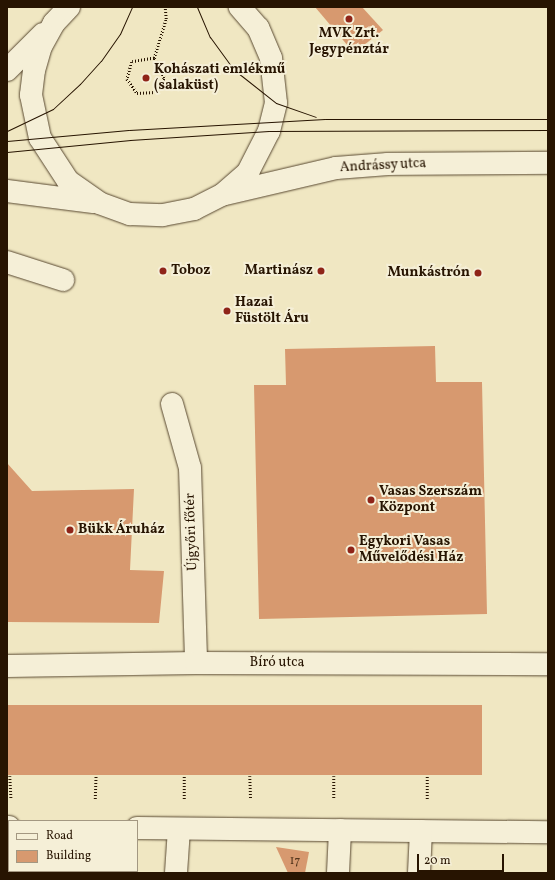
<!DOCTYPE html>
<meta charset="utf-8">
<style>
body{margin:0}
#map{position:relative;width:555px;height:880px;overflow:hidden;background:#f0e7c2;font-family:Vollkorn,serif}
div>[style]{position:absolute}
.building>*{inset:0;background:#d7996f;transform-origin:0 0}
.path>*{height:2.5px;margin-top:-1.25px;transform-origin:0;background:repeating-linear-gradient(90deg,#271401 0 1px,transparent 0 3px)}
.roads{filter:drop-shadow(0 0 1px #594931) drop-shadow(0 0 1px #594931)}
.street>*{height:22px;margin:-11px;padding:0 11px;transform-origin:11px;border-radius:11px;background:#f5efd7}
.secondary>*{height:22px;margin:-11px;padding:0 11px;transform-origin:11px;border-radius:11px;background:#f5efd7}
.tram>*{height:1px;margin:-0.5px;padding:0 0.5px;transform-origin:0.5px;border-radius:0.5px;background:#271401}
.dots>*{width:11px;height:11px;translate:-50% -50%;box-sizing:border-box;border:2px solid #f5efd7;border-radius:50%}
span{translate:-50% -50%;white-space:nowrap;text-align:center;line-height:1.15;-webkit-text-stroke:4px #f5efd7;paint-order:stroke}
.number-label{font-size:12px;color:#53351c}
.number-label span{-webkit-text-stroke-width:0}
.poi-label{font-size:14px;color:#271401;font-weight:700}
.left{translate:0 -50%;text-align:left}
.right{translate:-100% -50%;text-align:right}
.street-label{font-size:14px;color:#271401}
.frame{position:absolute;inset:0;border:8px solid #271401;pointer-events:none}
.legend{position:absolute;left:8px;top:820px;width:130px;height:52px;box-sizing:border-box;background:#f5efd7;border:1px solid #a39781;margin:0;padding:5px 7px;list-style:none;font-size:12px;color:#271401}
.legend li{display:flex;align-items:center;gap:8px;height:20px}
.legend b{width:20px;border:1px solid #a39781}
.scale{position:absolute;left:417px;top:854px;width:87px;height:18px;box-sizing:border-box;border:2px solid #271401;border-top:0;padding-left:5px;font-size:12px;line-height:14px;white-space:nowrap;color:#271401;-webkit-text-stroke:3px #f5efd7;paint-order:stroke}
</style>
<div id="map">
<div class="building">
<div style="clip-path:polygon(315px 7px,362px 7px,383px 30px,354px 53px)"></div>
<div style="clip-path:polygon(435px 346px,436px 382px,482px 382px,487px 614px,259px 619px,254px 385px,286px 385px,285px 349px)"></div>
<div style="clip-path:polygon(7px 463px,32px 491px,134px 489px,130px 570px,164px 571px,159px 623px,7px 622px)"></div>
<div style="left:482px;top:705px;width:70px;height:475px;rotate:90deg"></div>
<div style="clip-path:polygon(276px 847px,309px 852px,305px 873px,288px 873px)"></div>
</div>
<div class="path">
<div style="left:154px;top:58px;width:22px;rotate:170deg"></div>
<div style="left:132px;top:62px;width:18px;rotate:106deg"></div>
<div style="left:127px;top:79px;width:17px;rotate:54deg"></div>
<div style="left:137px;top:93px;width:18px;rotate:-3deg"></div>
<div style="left:155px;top:92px;width:17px;rotate:-57deg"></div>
<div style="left:164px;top:78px;width:22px;rotate:-117deg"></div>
<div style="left:154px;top:58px;width:41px;rotate:-72.9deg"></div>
<div style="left:166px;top:19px;width:12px;rotate:-95deg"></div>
<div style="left:10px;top:776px;width:22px;rotate:87deg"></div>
<div style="left:250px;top:776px;width:23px;rotate:88deg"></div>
<div style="left:334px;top:776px;width:23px;rotate:90deg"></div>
<div style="left:95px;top:799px;width:23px;rotate:-88deg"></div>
<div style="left:184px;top:799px;width:23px;rotate:-90deg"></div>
<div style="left:427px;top:799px;width:24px;rotate:-90deg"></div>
</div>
<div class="roads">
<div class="street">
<div style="left:7px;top:262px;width:59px;rotate:17.8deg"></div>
<div style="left:172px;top:404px;width:66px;rotate:74.3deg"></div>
<div style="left:190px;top:468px;width:195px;rotate:88.2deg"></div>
<div style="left:7px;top:666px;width:189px;rotate:-0.9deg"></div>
<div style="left:196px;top:663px;width:352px;rotate:0.2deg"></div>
<div style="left:7px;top:827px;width:2px"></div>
<div style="left:137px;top:828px;width:411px;rotate:0.6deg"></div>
<div style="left:176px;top:873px;width:44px;rotate:-86.1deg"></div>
<div style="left:338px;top:873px;width:43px;rotate:-87.3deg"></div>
<div style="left:419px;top:873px;width:42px;rotate:-87.3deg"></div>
</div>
<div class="secondary">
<div style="left:69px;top:7px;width:22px;rotate:133deg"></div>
<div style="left:54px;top:23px;width:26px;rotate:119deg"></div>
<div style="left:41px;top:46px;width:25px;rotate:106deg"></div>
<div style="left:34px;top:70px;width:25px;rotate:97deg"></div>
<div style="left:31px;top:95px;width:44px;rotate:78.2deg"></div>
<div style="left:40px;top:138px;width:51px;rotate:56.9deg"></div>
<div style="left:68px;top:181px;width:38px;rotate:35deg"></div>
<div style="left:99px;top:203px;width:33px;rotate:20deg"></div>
<div style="left:130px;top:214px;width:33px;rotate:2deg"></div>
<div style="left:163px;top:215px;width:32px;rotate:-11deg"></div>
<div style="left:194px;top:209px;width:31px;rotate:-27deg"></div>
<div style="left:222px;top:195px;width:35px;rotate:-41deg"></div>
<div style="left:248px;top:172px;width:46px;rotate:-62.9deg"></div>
<div style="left:269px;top:131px;width:29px;rotate:-76deg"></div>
<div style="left:276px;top:103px;width:45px;rotate:-96.3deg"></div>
<div style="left:271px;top:58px;width:33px;rotate:-113deg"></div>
<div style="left:258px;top:28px;width:28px;rotate:-131deg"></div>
<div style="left:7px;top:70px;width:51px;rotate:-45deg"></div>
<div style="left:7px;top:191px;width:87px;rotate:7.3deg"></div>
<div style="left:225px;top:194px;width:114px;rotate:-13.2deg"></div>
<div style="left:336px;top:168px;width:52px;rotate:-4.4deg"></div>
<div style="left:388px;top:164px;width:160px;rotate:-0.4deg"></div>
</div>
</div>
<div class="tram">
<div style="left:197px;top:7px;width:33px;rotate:67deg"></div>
<div style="left:210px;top:37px;width:39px;rotate:54deg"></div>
<div style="left:233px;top:69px;width:55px;rotate:38.3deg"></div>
<div style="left:276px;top:103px;width:42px;rotate:19.3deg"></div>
<div style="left:7px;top:131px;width:51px;rotate:-25.6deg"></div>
<div style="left:53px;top:109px;width:37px;rotate:-43deg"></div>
<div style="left:80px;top:84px;width:31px;rotate:-48deg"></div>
<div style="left:101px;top:61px;width:33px;rotate:-55deg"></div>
<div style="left:120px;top:34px;width:30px;rotate:-66deg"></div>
<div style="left:7px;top:141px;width:122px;rotate:-5.2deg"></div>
<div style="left:129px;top:130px;width:196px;rotate:-3.2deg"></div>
<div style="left:325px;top:119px;width:223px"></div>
<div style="left:7px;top:152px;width:124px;rotate:-5.6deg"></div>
<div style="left:130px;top:140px;width:139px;rotate:-3.7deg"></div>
<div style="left:269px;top:131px;width:279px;rotate:-0.2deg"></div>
</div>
<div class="dots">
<div style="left:349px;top:19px;background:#8f2418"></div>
<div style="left:146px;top:78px;background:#8f2418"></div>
<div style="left:163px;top:271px;background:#8f2418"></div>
<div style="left:321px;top:271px;background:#8f2418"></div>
<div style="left:478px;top:273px;background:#8f2418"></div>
<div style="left:227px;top:311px;background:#8f2418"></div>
<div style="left:371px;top:500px;background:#8f2418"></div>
<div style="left:70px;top:530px;background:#8f2418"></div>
<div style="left:351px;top:550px;background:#8f2418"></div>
</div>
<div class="number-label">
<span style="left:295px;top:862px">17</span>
</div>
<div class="poi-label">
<span style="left:349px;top:42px">MVK Zrt.<br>Jegypénztár</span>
<span class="left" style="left:154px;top:78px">Kohászati emlékmű<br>(salaküst)</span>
<span class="left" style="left:171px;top:271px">Toboz</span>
<span class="right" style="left:313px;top:271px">Martinász</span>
<span class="right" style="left:470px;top:273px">Munkástrón</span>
<span class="left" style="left:235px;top:311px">Hazai<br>Füstölt Áru</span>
<span class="left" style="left:379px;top:500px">Vasas Szerszám<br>Központ</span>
<span class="left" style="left:78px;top:530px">Bükk Áruház</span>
<span class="left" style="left:359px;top:550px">Egykori Vasas<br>Művelődési Ház</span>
</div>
<div class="street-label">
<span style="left:383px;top:166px;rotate:-3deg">Andrássy utca</span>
<span style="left:192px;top:532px;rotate:-92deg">Újgyőri főtér</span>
<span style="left:277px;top:663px">Bíró utca</span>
</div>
<div class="frame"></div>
<ul class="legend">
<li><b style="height:5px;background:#f5efd7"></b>Road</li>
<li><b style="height:11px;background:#d7996f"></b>Building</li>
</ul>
<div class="scale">20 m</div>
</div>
